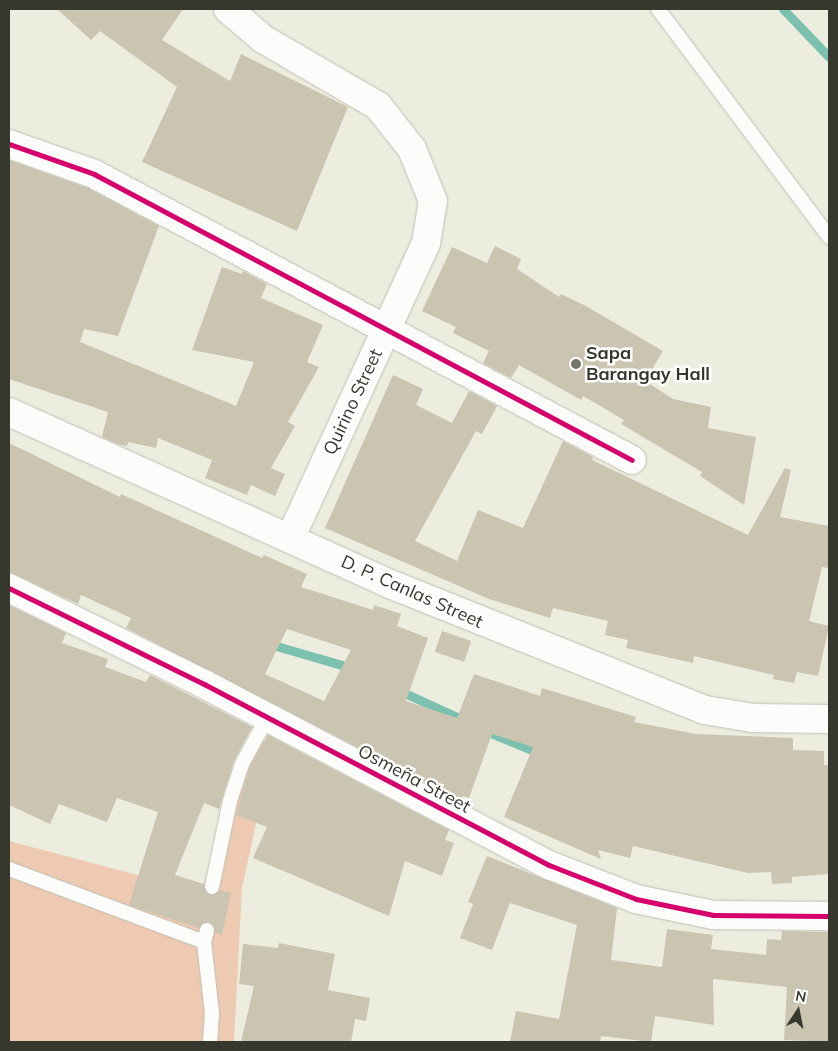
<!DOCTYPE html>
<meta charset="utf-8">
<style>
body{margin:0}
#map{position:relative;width:838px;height:1051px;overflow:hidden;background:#eceddf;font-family:Mulish,sans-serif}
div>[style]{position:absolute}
.green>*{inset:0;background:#efcab2}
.stream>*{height:9px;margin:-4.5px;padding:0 4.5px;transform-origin:4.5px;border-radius:4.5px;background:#7cc1af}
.building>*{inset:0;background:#cbc4b0;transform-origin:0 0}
.roads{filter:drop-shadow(0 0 1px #c0c1b6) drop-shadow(0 0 1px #c0c1b6)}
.lane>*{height:14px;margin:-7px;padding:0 7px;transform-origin:7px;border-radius:7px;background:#fcfcfa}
.street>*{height:28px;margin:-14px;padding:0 14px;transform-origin:14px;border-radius:14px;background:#fcfcfa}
.secondary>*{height:28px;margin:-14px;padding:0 14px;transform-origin:14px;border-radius:14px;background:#fcfcfa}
.cycleway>*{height:5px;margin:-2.5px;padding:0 2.5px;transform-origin:2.5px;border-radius:2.5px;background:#d6006c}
.dots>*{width:14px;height:14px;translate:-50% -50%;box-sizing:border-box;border:2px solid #fff;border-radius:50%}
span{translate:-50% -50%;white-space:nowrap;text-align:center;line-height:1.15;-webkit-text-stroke:5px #fff;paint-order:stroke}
.poi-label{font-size:18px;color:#36372d;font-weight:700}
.left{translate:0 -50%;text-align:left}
.street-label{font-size:18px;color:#36372d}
.frame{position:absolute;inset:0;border:10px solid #36372d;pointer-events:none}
.north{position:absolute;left:773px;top:986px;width:50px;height:50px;-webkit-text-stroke:4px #fff;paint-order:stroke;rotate:11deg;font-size:14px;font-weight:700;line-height:20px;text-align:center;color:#36372d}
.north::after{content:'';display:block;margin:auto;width:18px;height:22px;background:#36372d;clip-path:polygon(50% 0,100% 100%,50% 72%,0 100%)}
</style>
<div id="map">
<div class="green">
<div style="clip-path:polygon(252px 736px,273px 745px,242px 888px,234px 1042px,9px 1042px,9px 841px,202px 892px)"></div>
</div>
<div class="stream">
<div style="left:783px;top:9px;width:66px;rotate:46.2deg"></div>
<div style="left:266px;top:643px;width:90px;rotate:16.2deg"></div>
<div style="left:398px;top:690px;width:77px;rotate:24.6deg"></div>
<div style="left:486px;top:731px;width:60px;rotate:22.7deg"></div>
</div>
<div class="building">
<div style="clip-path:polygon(57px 9px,183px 9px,162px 40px,230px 81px,241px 54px,348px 107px,297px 231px,142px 162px,177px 87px,100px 31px,91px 40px)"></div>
<div style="clip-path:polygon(9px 160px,88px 188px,159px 226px,118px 336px,84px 329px,80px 342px,236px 406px,254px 362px,192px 350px,222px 267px,242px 274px,243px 271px,267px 284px,261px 298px,323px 325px,307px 362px,319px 367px,288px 422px,295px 426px,271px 468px,285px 474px,275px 496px,251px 485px,247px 495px,205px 478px,212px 460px,158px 438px,156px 448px,128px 442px,127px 446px,117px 444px,102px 437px,108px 412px,9px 379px)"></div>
<div style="clip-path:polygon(495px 246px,521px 259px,517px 269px,559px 297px,561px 294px,586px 306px,663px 351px,645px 381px,673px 399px,711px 407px,708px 428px,756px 437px,744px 505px,700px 476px,702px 472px,621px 424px,624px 420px,583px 396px,581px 400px,519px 365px,511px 378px,483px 363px,489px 351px,453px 333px,456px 327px,422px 311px,452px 247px,487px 263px)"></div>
<div style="clip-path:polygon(393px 375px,423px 389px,416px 405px,452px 423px,469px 391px,497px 406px,482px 434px,476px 431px,415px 541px,457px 561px,478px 510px,523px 528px,563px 441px,593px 457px,592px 460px,748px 535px,785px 468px,791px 470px,780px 517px,829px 526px,829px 568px,822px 567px,809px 621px,829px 626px,818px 676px,797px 672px,794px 683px,773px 679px,774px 675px,694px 656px,693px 663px,626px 648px,628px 640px,605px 635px,608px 621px,553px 608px,550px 618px,489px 599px,325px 528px)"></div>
<div style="clip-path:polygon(evenodd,9px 443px,120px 497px,121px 494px,262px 558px,264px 555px,307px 574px,301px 587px,373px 610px,374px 605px,401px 614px,397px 626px,428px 638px,406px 701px,457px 718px,474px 674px,540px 696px,542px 688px,636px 717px,634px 722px,696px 734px,793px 738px,793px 750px,824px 751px,824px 765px,829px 765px,829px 874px,792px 877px,792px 883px,772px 884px,771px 872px,748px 873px,633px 846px,630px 858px,598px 850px,601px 859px,504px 817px,533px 747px,492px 734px,469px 798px,463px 796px,461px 801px,126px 628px,131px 618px,81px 595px,78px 604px,9px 572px,9px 443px,287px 629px,351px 650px,324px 701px,265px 674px,287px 629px)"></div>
<div style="clip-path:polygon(9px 605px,66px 633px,62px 643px,108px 659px,105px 667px,146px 682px,150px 675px,252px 727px,234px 761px,219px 809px,204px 803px,175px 875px,204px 884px,210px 895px,220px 890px,231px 893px,222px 935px,215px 933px,210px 922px,199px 928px,129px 905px,158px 812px,117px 798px,107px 822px,59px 804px,50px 824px,9px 805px)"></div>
<div style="left:442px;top:631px;width:31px;height:22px;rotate:19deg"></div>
<div style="clip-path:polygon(268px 735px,449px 830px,445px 840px,454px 843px,442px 876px,405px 861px,389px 916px,253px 858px,267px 827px,236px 815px,250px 767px)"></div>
<div style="clip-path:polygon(487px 856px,617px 908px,611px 960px,662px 967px,667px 929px,713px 935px,711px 949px,766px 955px,767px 939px,781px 940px,782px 931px,829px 932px,829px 1042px,784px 1040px,787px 987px,713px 979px,714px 1025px,655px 1016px,651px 1042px,601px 1036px,600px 1042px,510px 1042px,516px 1011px,559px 1019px,577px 925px,510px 903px,492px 950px,460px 938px,473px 904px,468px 902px)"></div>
<div style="clip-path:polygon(279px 943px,335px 954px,328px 990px,370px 998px,366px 1021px,355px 1019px,351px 1042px,241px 1042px,254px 986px,239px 984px,243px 944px,278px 948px)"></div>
</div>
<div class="roads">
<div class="lane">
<div style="left:658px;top:9px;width:285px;rotate:53.1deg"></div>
<div style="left:9px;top:869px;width:208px;rotate:20.5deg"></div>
<div style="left:212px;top:887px;width:88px;rotate:-78.2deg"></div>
<div style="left:230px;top:801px;width:39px;rotate:-72deg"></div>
<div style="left:242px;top:764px;width:52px;rotate:-61.5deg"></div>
<div style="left:207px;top:930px;width:12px;rotate:104deg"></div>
<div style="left:204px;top:942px;width:71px;rotate:83.6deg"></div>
<div style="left:212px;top:1013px;width:29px;rotate:94deg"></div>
</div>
<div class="street">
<div style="left:228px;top:9px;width:46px;rotate:40.6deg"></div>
<div style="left:263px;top:39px;width:133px;rotate:30.2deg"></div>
<div style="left:378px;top:106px;width:55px;rotate:51.7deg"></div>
<div style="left:412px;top:149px;width:56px;rotate:68deg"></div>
<div style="left:433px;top:201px;width:43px;rotate:99.5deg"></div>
<div style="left:426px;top:243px;width:324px;rotate:114.7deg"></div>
<div style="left:9px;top:144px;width:90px;rotate:19.4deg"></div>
<div style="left:94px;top:174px;width:609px;rotate:28deg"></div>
<div style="left:9px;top:588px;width:217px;rotate:26.2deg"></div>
<div style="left:204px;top:684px;width:390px;rotate:27.7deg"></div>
<div style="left:549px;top:865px;width:93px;rotate:21.3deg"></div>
<div style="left:636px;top:899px;width:79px;rotate:11.7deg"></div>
<div style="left:713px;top:915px;width:116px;rotate:0.5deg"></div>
</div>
<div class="secondary">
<div style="left:9px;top:412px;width:418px;rotate:24.3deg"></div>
<div style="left:390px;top:584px;width:339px;rotate:21.8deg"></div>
<div style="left:705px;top:710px;width:49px;rotate:9.5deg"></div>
<div style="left:753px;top:718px;width:76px;rotate:0.8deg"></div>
</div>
</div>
<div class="cycleway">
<div style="left:9px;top:144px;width:90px;rotate:19.4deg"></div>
<div style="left:94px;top:174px;width:609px;rotate:28deg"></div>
<div style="left:9px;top:588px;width:217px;rotate:26.2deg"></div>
<div style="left:204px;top:684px;width:390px;rotate:27.7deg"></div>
<div style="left:549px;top:865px;width:93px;rotate:21.3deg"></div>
<div style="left:636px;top:899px;width:79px;rotate:11.7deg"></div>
<div style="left:713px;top:915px;width:116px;rotate:0.5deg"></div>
</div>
<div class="dots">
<div style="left:576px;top:364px;background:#76776b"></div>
</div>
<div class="poi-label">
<span class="left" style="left:586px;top:364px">Sapa<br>Barangay Hall</span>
</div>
<div class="street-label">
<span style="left:353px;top:402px;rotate:-65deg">Quirino Street</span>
<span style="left:412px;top:592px;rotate:24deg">D. P. Canlas Street</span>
<span style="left:414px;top:779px;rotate:28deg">Osmeña Street</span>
</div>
<div class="frame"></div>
<div class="north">N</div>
</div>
